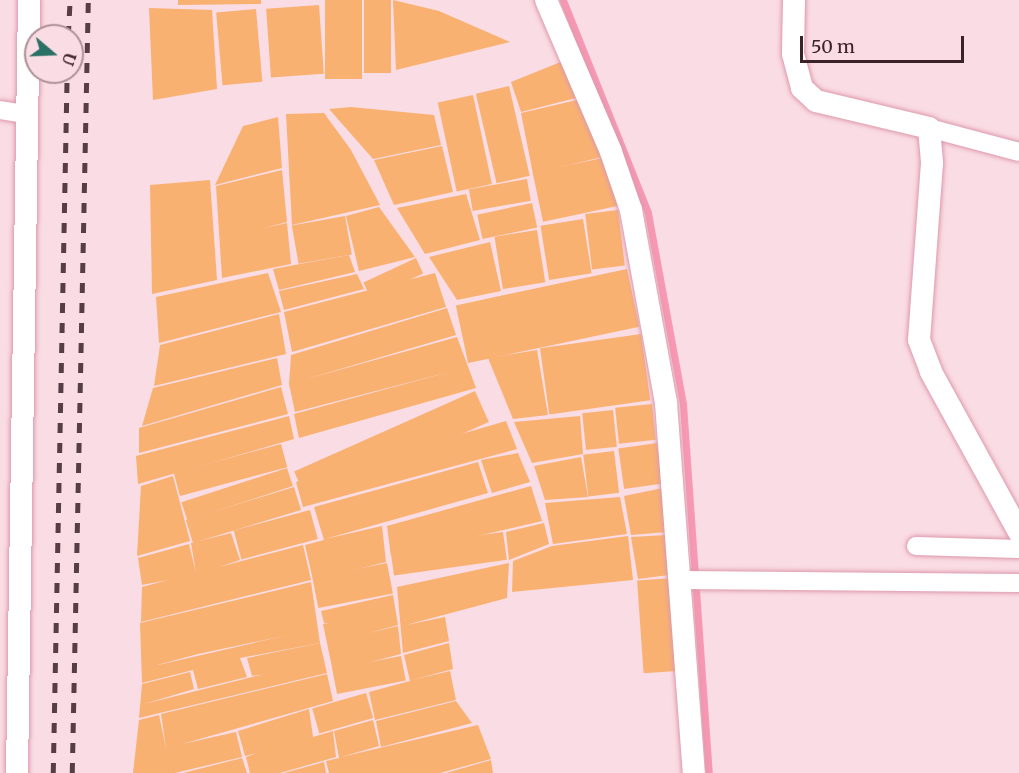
<!DOCTYPE html>
<style>
body{margin:0}
#map{position:relative;width:1019px;height:773px;overflow:hidden;background:#fadce4;font-family:Merriweather,serif}
div>[style]{position:absolute}
.green>*{inset:0;background:#f9b172;transform-origin:0 0}
.stream>*{height:7px;margin:-3.5px;padding:0 3.5px;transform-origin:3.5px;border-radius:3.5px;background:#f798b4}
.roads{filter:drop-shadow(0 0 2px #dd99ac) drop-shadow(0 0 2px #dd99ac)}
.minor>*{height:18px;margin:-9px;padding:0 9px;transform-origin:9px;border-radius:9px;background:#fff}
.tertiary>*{height:22px;margin:-11px;padding:0 11px;transform-origin:11px;border-radius:11px;background:#fff}
.rail>*{height:4.5px;margin-top:-2.25px;transform-origin:0;background:repeating-linear-gradient(90deg,#573d45 0 10px,transparent 0 20px)}
span{translate:-50% -50%;white-space:nowrap;text-align:center;line-height:1.15;-webkit-text-stroke:4.5px #fadce4;paint-order:stroke}
.north{position:absolute;left:24px;top:24px;width:60px;height:60px;box-sizing:border-box;background:#fadce4;border:2px solid #ae9199;border-radius:50%;rotate:109deg;font-size:16px;font-weight:700;line-height:24px;text-align:center;color:#3b2129}
.north::after{content:'';display:block;margin:auto;width:21px;height:27px;background:#2a7065;clip-path:polygon(50% 0,100% 100%,50% 72%,0 100%)}
.scale{position:absolute;left:800px;top:36px;width:164px;height:27px;box-sizing:border-box;border:3px solid #3b2129;border-top:0;padding-left:8px;font-size:18px;line-height:21px;white-space:nowrap;color:#3b2129;-webkit-text-stroke:4px #fadce4;paint-order:stroke}
</style>
<div id="map">
<div class="green">
<div style="clip-path:polygon(178px 0,261px 0,261px 4px,178px 5px)"></div>
<div style="left:325px;top:0;width:37px;height:79px"></div>
<div style="left:364px;top:0;width:27px;height:73px"></div>
<div style="clip-path:polygon(393px 0,439px 11px,510px 42px,396px 70px)"></div>
<div style="left:319px;top:5px;width:69px;height:53px;rotate:86deg"></div>
<div style="clip-path:polygon(149px 8px,212px 10px,217px 89px,153px 100px)"></div>
<div style="left:256px;top:9px;width:73px;height:40px;rotate:85deg"></div>
<div style="clip-path:polygon(563px 61px,580px 97px,521px 112px,511px 82px)"></div>
<div style="left:509px;top:86px;width:92px;height:34px;rotate:77deg"></div>
<div style="left:473px;top:95px;width:91px;height:36px;rotate:78deg"></div>
<div style="clip-path:polygon(581px 99px,606px 156px,533px 174px,521px 113px)"></div>
<div style="clip-path:polygon(351px 107px,434px 115px,441px 145px,373px 159px,329px 109px)"></div>
<div style="clip-path:polygon(324px 113px,351px 150px,380px 205px,292px 225px,286px 114px)"></div>
<div style="clip-path:polygon(278px 117px,282px 168px,215px 185px,243px 126px)"></div>
<div style="clip-path:polygon(442px 146px,453px 192px,394px 205px,374px 160px)"></div>
<div style="left:607px;top:157px;width:50px;height:76px;rotate:78deg"></div>
<div style="clip-path:polygon(282px 170px,287px 222px,264px 228px,287px 223px,291px 264px,222px 278px,216px 186px)"></div>
<div style="left:527px;top:179px;width:22px;height:59px;rotate:80deg"></div>
<div style="clip-path:polygon(210px 180px,217px 280px,152px 294px,150px 185px)"></div>
<div style="clip-path:polygon(466px 194px,480px 240px,425px 254px,397px 208px)"></div>
<div style="left:532px;top:203px;width:25px;height:56px;rotate:78deg"></div>
<div style="clip-path:polygon(379px 207px,415px 257px,359px 271px,346px 216px)"></div>
<div style="left:618px;top:210px;width:56px;height:33px;rotate:83deg"></div>
<div style="left:345px;top:216px;width:39px;height:54px;rotate:80deg"></div>
<div style="left:583px;top:219px;width:55px;height:43px;rotate:81deg"></div>
<div style="left:537px;top:230px;width:53px;height:43px;rotate:81deg"></div>
<div style="clip-path:polygon(490px 242px,501px 291px,457px 300px,429px 257px)"></div>
<div style="clip-path:polygon(349px 255px,355px 272px,279px 290px,273px 269px)"></div>
<div style="left:416px;top:258px;width:17px;height:58px;rotate:65deg"></div>
<div style="left:627px;top:269px;width:59px;height:175px;rotate:78deg"></div>
<div style="clip-path:polygon(268px 273px,281px 312px,159px 343px,156px 297px)"></div>
<div style="clip-path:polygon(435px 273px,446px 307px,292px 352px,284px 312px)"></div>
<div style="clip-path:polygon(357px 274px,364px 289px,284px 310px,279px 291px)"></div>
<div style="clip-path:polygon(447px 308px,456px 335px,303px 380px,457px 337px,476px 388px,299px 438px,294px 414px,453px 371px,295px 412px,289px 384px,291px 355px)"></div>
<div style="clip-path:polygon(279px 314px,286px 354px,154px 386px,160px 345px)"></div>
<div style="left:641px;top:334px;width:67px;height:102px;rotate:82deg"></div>
<div style="clip-path:polygon(537px 350px,548px 415px,513px 419px,488px 358px)"></div>
<div style="clip-path:polygon(277px 358px,282px 385px,142px 426px,153px 388px)"></div>
<div style="clip-path:polygon(281px 387px,288px 414px,139px 453px,139px 428px)"></div>
<div style="left:475px;top:391px;width:34px;height:198px;rotate:66deg"></div>
<div style="left:652px;top:404px;width:36px;height:37px;rotate:84deg"></div>
<div style="left:613px;top:410px;width:37px;height:31px;rotate:84deg"></div>
<div style="clip-path:polygon(289px 416px,294px 439px,138px 484px,136px 456px)"></div>
<div style="clip-path:polygon(580px 416px,583px 454px,532px 463px,514px 422px)"></div>
<div style="clip-path:polygon(506px 421px,517px 449px,303px 507px,296px 482px)"></div>
<div style="left:657px;top:443px;width:41px;height:39px;rotate:82deg"></div>
<div style="left:281px;top:444px;width:24px;height:111px;rotate:75deg"></div>
<div style="left:614px;top:451px;width:42px;height:31px;rotate:83deg"></div>
<div style="clip-path:polygon(518px 453px,530px 482px,492px 493px,481px 460px)"></div>
<div style="clip-path:polygon(581px 457px,588px 497px,545px 500px,534px 466px)"></div>
<div style="clip-path:polygon(478px 462px,488px 493px,325px 539px,382px 526px,386px 562px,313px 580px,305px 545px,324px 540px,314px 507px)"></div>
<div style="left:287px;top:468px;width:19px;height:111px;rotate:72deg"></div>
<div style="clip-path:polygon(173px 476px,190px 541px,137px 556px,141px 486px)"></div>
<div style="clip-path:polygon(531px 486px,542px 521px,391px 556px,387px 526px)"></div>
<div style="left:294px;top:487px;width:24px;height:113px;rotate:73deg"></div>
<div style="clip-path:polygon(663px 488px,667px 532px,631px 535px,624px 496px)"></div>
<div style="clip-path:polygon(620px 497px,627px 534px,553px 544px,545px 503px)"></div>
<div style="left:310px;top:510px;width:30px;height:79px;rotate:75deg"></div>
<div style="clip-path:polygon(544px 523px,549px 544px,509px 560px,506px 532px)"></div>
<div style="left:503px;top:532px;width:28px;height:114px;rotate:82deg"></div>
<div style="clip-path:polygon(231px 533px,240px 560px,219px 567px,303px 545px,311px 580px,141px 622px,142px 587px,168px 580px,142px 585px,138px 558px,189px 544px,196px 573px,191px 543px)"></div>
<div style="clip-path:polygon(667px 535px,669px 575px,638px 579px,631px 537px)"></div>
<div style="clip-path:polygon(628px 536px,633px 580px,512px 592px,513px 561px,552px 546px)"></div>
<div style="left:387px;top:563px;width:31px;height:76px;rotate:79deg"></div>
<div style="clip-path:polygon(509px 563px,507px 598px,406px 625px,445px 617px,449px 641px,403px 653px,397px 587px)"></div>
<div style="left:674px;top:578px;width:93px;height:37px;rotate:86deg"></div>
<div style="clip-path:polygon(evenodd,311px 582px,320px 643px,240px 658px,247px 677px,198px 689px,193px 670px,142px 683px,140px 623px,311px 582px,288px 635px,158px 665px,157px 665px,198px 654px,288px 635px)"></div>
<div style="clip-path:polygon(393px 595px,398px 625px,369px 633px,398px 626px,401px 654px,333px 672px,323px 624px,329px 623px,324px 623px,321px 611px)"></div>
<div style="clip-path:polygon(320px 643px,327px 673px,139px 718px,142px 684px,190px 672px,194px 689px,144px 704px,264px 674px,252px 676px,247px 658px)"></div>
<div style="clip-path:polygon(449px 643px,453px 669px,412px 680px,450px 671px,456px 700px,375px 720px,369px 692px,410px 681px,404px 655px)"></div>
<div style="left:401px;top:656px;width:25px;height:70px;rotate:79deg"></div>
<div style="clip-path:polygon(327px 674px,333px 701px,182px 744px,236px 732px,242px 757px,175px 773px,133px 773px,139px 720px,159px 715px,166px 748px,161px 714px)"></div>
<div style="left:366px;top:693px;width:26px;height:56px;rotate:74deg"></div>
<div style="clip-path:polygon(456px 701px,472px 723px,381px 747px,376px 721px)"></div>
<div style="clip-path:polygon(309px 709px,313px 737px,333px 731px,336px 757px,280px 773px,250px 773px,246px 757px,257px 753px,245px 756px,238px 731px)"></div>
<div style="clip-path:polygon(373px 720px,379px 746px,341px 757px,478px 725px,491px 759px,440px 773px,329px 773px,326px 761px,339px 758px,334px 731px)"></div>
<div style="clip-path:polygon(242px 758px,247px 773px,183px 773px)"></div>
<div style="clip-path:polygon(491px 760px,493px 773px,446px 773px)"></div>
<div style="clip-path:polygon(324px 762px,326px 773px,284px 773px)"></div>
</div>
<div class="stream">
<div style="left:563px;top:0;width:229px;rotate:68.2deg"></div>
<div style="left:648px;top:213px;width:194px;rotate:79.6deg"></div>
<div style="left:683px;top:404px;width:370px;rotate:86deg"></div>
</div>
<div class="roads">
<div class="minor">
<div style="left:0;top:110px;width:25px;rotate:9deg"></div>
<div style="left:929px;top:128px;width:93px;rotate:14.9deg"></div>
<div style="left:916px;top:546px;width:103px;rotate:1.7deg"></div>
<div style="left:682px;top:580px;width:337px;rotate:0.5deg"></div>
</div>
<div class="tertiary">
<div style="left:546px;top:0;width:165px;rotate:66.8deg"></div>
<div style="left:611px;top:152px;width:61px;rotate:71deg"></div>
<div style="left:631px;top:210px;width:196px;rotate:79.7deg"></div>
<div style="left:666px;top:403px;width:371px;rotate:85.7deg"></div>
<div style="left:794px;top:0;width:54px;rotate:91.1deg"></div>
<div style="left:793px;top:54px;width:35px;rotate:75deg"></div>
<div style="left:802px;top:88px;width:19px;rotate:43deg"></div>
<div style="left:816px;top:101px;width:116px;rotate:13.4deg"></div>
<div style="left:929px;top:128px;width:35px;rotate:85deg"></div>
<div style="left:932px;top:163px;width:177px;rotate:94.2deg"></div>
<div style="left:919px;top:340px;width:34px;rotate:69deg"></div>
<div style="left:931px;top:372px;width:183px;rotate:61.2deg"></div>
<div style="left:17px;top:773px;width:773px;rotate:-89.11deg"></div>
</div>
</div>
<div class="rail">
<div style="left:68px;top:36px;width:36px;rotate:-87deg"></div>
<div style="left:53px;top:773px;width:701px;rotate:-88.86deg"></div>
<div style="left:72px;top:773px;width:773px;rotate:-88.81deg"></div>
</div>
<div class="north">U</div>
<div class="scale">50 m</div>
</div>
